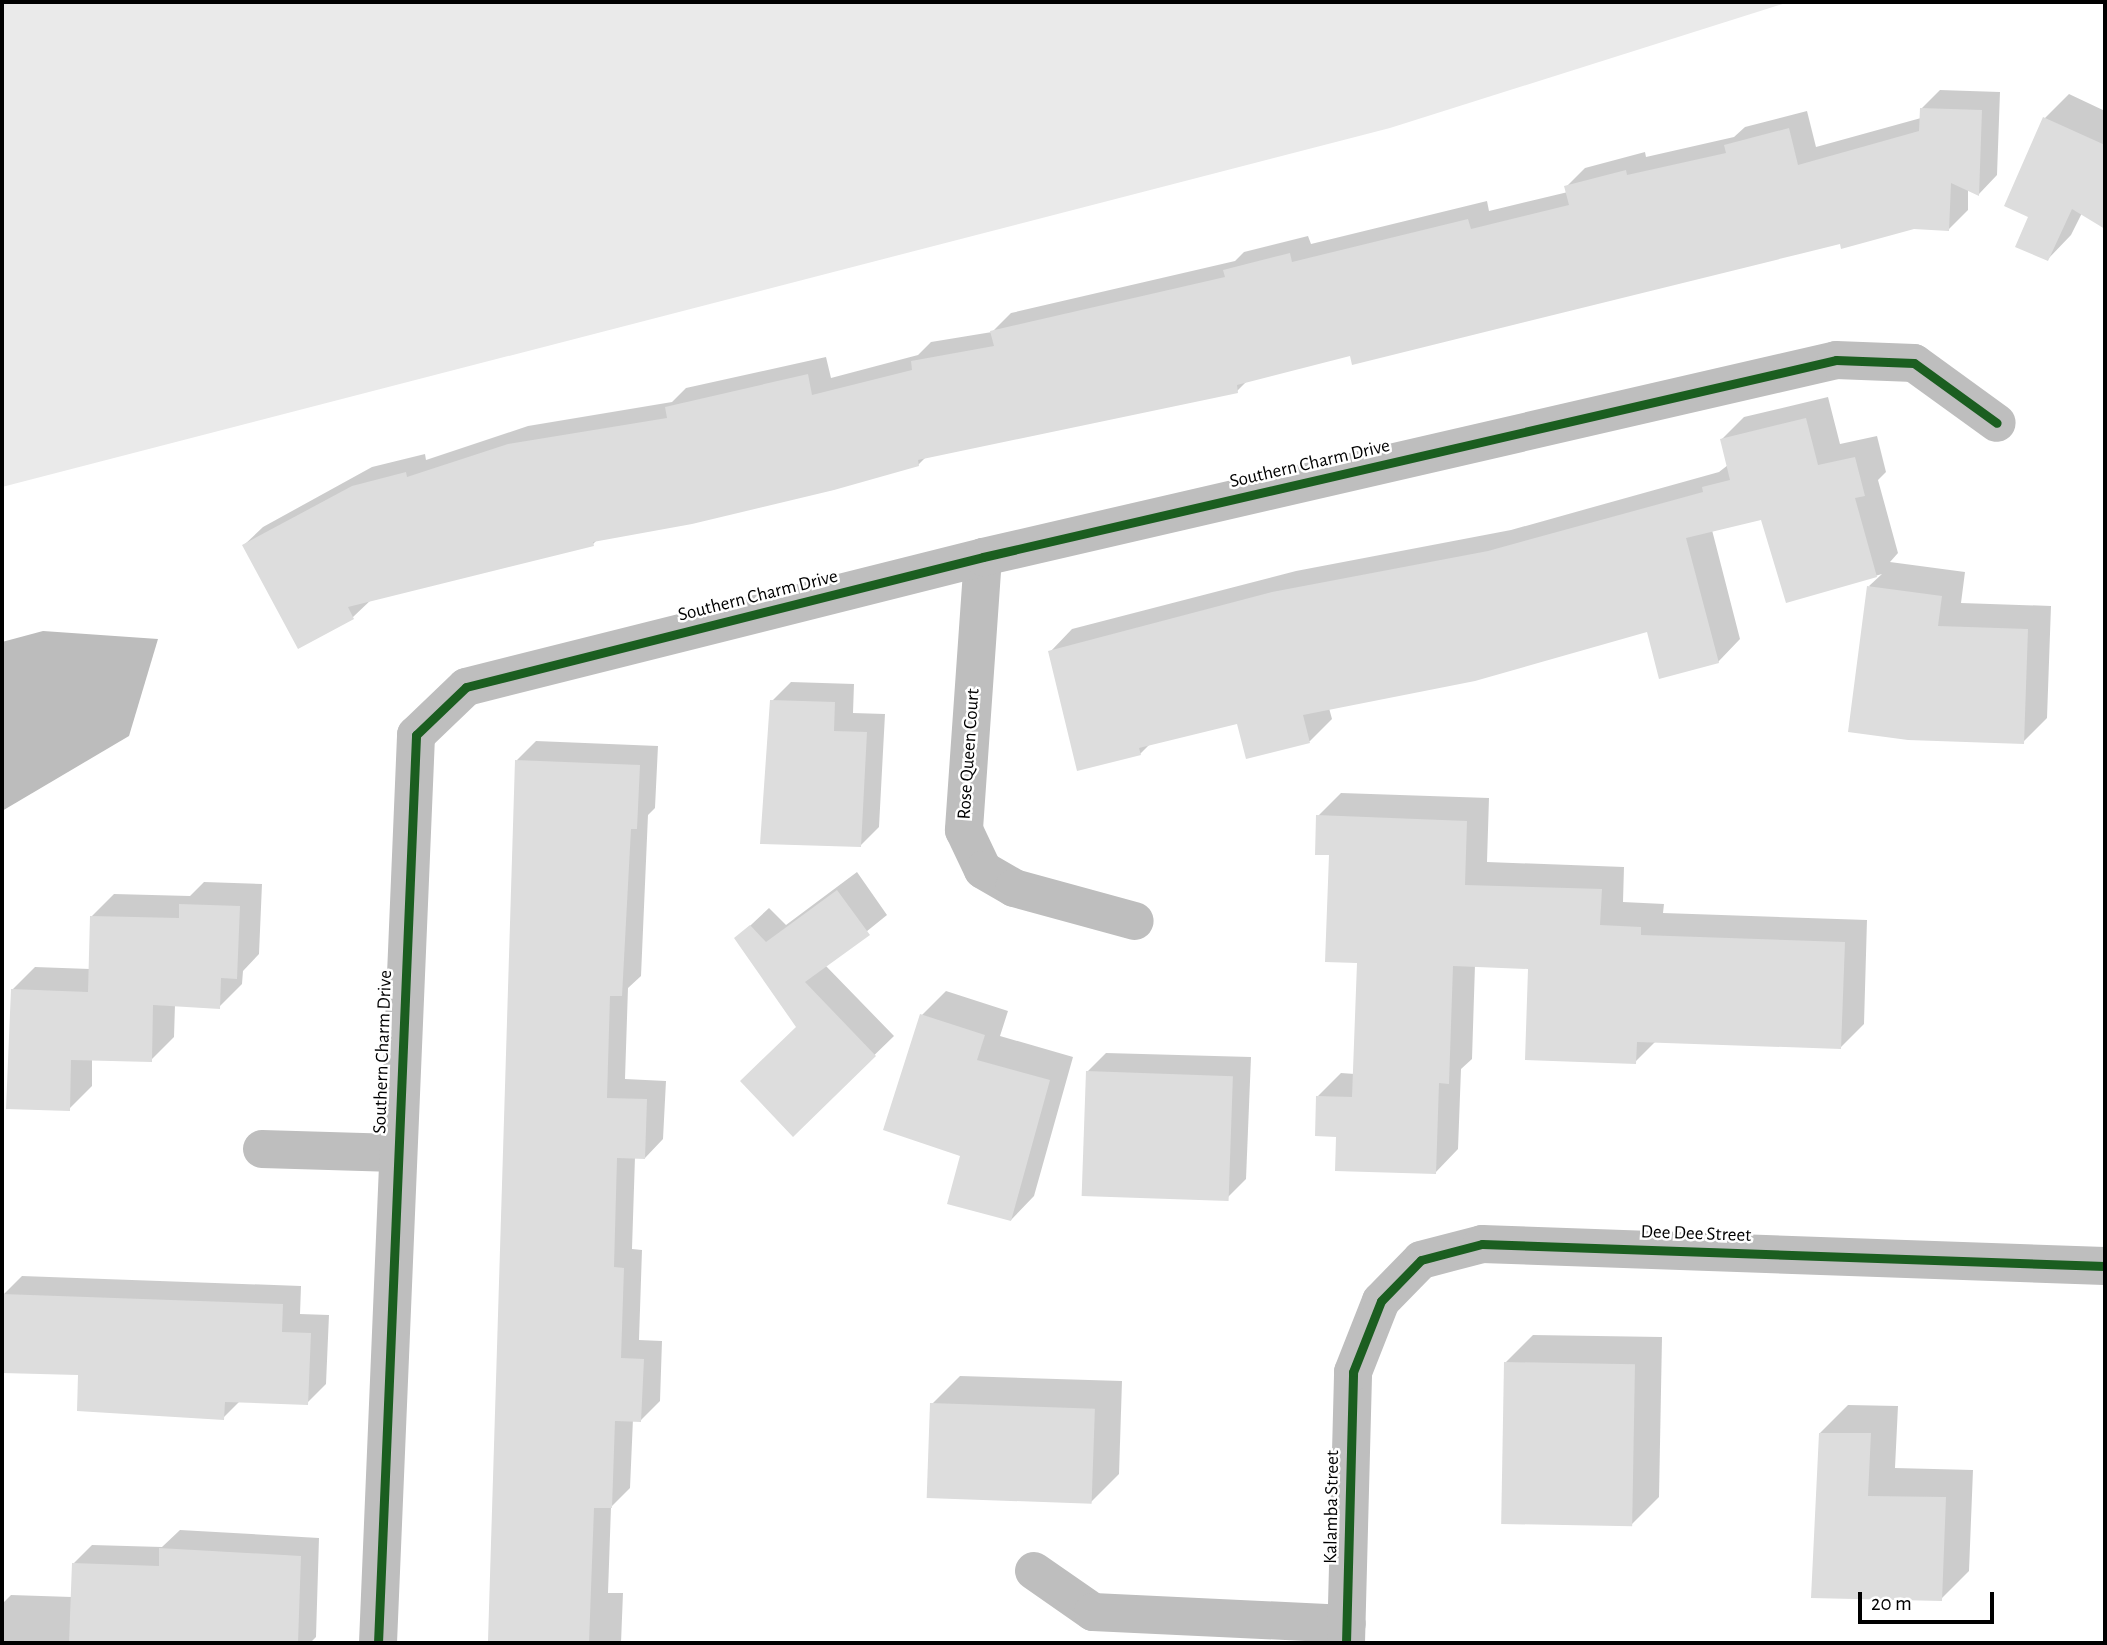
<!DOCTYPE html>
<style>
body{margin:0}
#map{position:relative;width:2107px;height:1645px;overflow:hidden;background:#fff;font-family:"Alegreya Sans",sans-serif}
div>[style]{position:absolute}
.green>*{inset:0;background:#eaeaea}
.water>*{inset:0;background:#bcbcbc}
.shadow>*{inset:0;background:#0003}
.building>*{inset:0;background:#ddd;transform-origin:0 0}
.minor>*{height:38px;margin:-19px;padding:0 19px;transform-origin:19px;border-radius:19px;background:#bebebe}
.cycleway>*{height:9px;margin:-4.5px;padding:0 4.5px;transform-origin:4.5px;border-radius:4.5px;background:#1b5e20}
span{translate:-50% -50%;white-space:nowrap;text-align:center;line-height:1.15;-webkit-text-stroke:5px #fff;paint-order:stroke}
.street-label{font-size:19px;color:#000}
.frame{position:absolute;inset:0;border:4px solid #000;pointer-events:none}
.scale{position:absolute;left:1858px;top:1592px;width:136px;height:32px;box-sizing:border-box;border:4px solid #000;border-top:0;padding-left:9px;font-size:21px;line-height:24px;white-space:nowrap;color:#000;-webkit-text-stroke:5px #fff;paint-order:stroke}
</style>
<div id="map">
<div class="green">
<div style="clip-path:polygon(2px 2px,1789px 2px,1390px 128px,2px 487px)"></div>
</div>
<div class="water">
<div style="clip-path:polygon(43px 631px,158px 639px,129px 736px,2px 811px,2px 642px)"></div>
</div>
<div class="shadow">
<div style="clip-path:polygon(1940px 90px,2000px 92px,1997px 175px,1979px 194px,1968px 189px,1968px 210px,1949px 229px,1914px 228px,1841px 242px,1351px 354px,1248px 380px,1237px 391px,926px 457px,918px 465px,598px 539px,593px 544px,372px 599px,353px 617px,298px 647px,244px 545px,263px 527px,372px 467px,425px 454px,426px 460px,528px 426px,672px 402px,686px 388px,826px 357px,831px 378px,918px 355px,931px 342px,992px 332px,1011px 313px,1235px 261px,1244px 252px,1308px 236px,1311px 244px,1487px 201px,1489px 211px,1568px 192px,1566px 187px,1585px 168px,1645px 152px,1646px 157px,1734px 137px,1745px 127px,1807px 111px,1816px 147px,1921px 118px,1922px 108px)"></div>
<div style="clip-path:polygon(2069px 94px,2105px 111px,2105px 227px,2082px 213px,2071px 235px,2048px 259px,2031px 216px,2045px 118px)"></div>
<div style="clip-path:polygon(1828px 397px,1840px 444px,1877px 436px,1886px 472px,1878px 480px,1898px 553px,1890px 562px,1965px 572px,1961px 603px,2051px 606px,2047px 718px,2023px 742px,1869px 586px,1882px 574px,1787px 601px,1763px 518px,1712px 530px,1740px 639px,1718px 662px,1649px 630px,1329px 708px,1332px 719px,1310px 741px,1247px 757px,1238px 722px,1151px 743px,1140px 754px,1050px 652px,1072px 629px,1296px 571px,1511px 530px,1719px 472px,1728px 465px,1722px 439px,1744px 417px)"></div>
<div style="clip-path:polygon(791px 682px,854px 684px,853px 713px,885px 714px,879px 827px,860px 846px,772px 701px)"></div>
<div style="clip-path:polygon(536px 741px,658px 746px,655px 808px,648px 815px,641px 976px,628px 988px,625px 1079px,666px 1081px,663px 1139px,645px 1158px,635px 1157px,632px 1249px,642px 1250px,639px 1340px,662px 1341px,660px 1401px,641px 1420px,633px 1419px,630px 1488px,611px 1507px,608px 1593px,623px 1593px,621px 1643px,489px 1643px,517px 760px)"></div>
<div style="clip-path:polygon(1341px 793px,1489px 798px,1487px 862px,1624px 867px,1623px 902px,1664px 904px,1663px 913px,1867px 920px,1864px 1024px,1840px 1048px,1656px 1041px,1635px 1062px,1530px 967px,1475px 965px,1472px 1059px,1461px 1069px,1458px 1149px,1435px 1173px,1338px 1135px,1318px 1096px,1341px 1073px,1355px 1074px,1359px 961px,1318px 816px)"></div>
<div style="clip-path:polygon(857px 872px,887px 915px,825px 965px,894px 1036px,793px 1134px,798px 1027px,736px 939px,769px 908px,786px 925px)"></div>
<div style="clip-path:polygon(204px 882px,262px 884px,259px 954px,243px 971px,242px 984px,219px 1007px,175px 1005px,174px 1037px,151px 1060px,92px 1059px,92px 1086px,69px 1109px,12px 990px,35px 967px,90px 969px,92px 916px,114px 894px,190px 896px)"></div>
<div style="clip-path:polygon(946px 991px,1008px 1011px,1000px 1036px,1073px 1057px,1034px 1196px,1011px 1220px,962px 1154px,922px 1015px)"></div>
<div style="clip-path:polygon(1106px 1053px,1251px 1057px,1246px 1179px,1227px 1198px,1087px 1072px)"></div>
<div style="clip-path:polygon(22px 1276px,301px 1286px,300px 1314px,329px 1315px,326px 1384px,307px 1403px,241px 1400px,223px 1418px,80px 1374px,2px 1371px,3px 1295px)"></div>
<div style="clip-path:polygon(1533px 1335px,1662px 1337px,1659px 1497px,1631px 1525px,1505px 1363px)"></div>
<div style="clip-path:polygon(960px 1376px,1122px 1381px,1119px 1474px,1091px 1502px,932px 1404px)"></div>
<div style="clip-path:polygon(1848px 1405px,1898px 1406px,1895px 1468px,1973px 1470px,1969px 1571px,1941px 1599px,1820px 1433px)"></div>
<div style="clip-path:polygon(180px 1530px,319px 1538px,316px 1637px,310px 1643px,2px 1643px,2px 1604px,11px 1595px,72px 1597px,74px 1563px,92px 1545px,162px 1547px)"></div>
</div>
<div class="building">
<div style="clip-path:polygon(1920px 108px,1982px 110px,1979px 196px,1951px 183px,1949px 231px,1914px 229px,1841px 249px,1840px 244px,1352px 365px,1350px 356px,1237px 385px,1238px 393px,918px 460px,919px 466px,834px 490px,692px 524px,593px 542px,594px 546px,348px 607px,354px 619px,298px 649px,242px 545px,352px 486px,406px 472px,407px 477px,508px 444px,667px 418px,665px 407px,808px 374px,812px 395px,912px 370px,911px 361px,994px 346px,990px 331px,1225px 277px,1223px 270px,1290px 253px,1292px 262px,1468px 219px,1471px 229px,1569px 205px,1564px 186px,1626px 170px,1627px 175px,1726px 153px,1724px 145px,1789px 128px,1798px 165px,1919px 131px)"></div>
<div style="clip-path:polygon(2043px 117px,2105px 145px,2105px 229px,2072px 209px,2048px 261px,2015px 247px,2028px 217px,2004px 206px)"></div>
<div style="clip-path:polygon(1806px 418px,1818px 465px,1855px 457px,1865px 496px,1855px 498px,1877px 577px,1786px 603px,1761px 520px,1686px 538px,1719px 663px,1659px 679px,1647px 632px,1475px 681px,1303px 715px,1310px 743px,1246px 759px,1237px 724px,1139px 748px,1141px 755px,1077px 771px,1048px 651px,1272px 592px,1488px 551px,1703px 492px,1702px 487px,1730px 480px,1720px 439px)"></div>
<div style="clip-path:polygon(1867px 586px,1942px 596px,1938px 626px,2028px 629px,2024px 744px,1908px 740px,1848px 732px)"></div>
<div style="clip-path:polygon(770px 700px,835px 702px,834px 731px,867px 732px,861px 847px,760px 844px)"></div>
<div style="clip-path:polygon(515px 760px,640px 765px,637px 829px,631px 829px,622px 996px,610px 996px,607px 1098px,647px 1099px,645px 1159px,617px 1158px,614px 1267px,624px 1268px,621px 1358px,644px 1359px,641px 1422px,615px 1421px,612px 1508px,594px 1508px,589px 1643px,488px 1641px)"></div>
<div style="clip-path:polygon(1316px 815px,1467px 821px,1465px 885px,1602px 889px,1600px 925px,1641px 927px,1641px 935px,1845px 942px,1841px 1049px,1637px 1042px,1636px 1064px,1525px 1060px,1528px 969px,1453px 966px,1449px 1084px,1439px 1083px,1436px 1174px,1335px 1171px,1336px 1137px,1315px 1136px,1316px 1096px,1352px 1097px,1357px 963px,1325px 962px,1329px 855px,1315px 855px)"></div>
<div style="clip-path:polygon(837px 890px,870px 935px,805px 982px,876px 1056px,793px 1137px,740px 1081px,796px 1027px,734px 938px,750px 925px,766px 942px)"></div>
<div style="clip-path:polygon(179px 904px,240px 906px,237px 979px,221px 978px,220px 1009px,153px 1005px,152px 1062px,71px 1060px,70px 1111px,6px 1109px,11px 989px,88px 992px,90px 916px,179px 918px)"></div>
<div style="clip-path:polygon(920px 1014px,985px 1035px,977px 1060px,1050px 1080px,1011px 1221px,947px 1204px,960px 1156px,883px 1130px)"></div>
<div style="left:1086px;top:1071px;width:147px;height:125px;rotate:2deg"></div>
<div style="clip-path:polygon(2px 1294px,283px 1304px,282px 1332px,311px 1333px,308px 1405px,225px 1402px,224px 1420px,77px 1411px,78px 1375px,2px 1373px)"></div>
<div style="left:1504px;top:1362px;width:131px;height:162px;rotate:1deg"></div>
<div style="left:930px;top:1403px;width:165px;height:95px;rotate:2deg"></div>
<div style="clip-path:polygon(1819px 1433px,1871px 1433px,1868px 1496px,1946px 1497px,1942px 1601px,1811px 1598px)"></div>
<div style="clip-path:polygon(159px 1548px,301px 1556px,298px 1643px,69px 1643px,72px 1563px,159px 1566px)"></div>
</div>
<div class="minor">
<div style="left:983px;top:557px;width:274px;rotate:94deg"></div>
<div style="left:964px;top:830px;width:44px;rotate:64.6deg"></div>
<div style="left:983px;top:870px;width:36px;rotate:30deg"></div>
<div style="left:1014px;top:888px;width:125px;rotate:15.3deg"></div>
<div style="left:262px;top:1149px;width:134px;rotate:1.7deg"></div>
<div style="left:1034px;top:1571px;width:72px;rotate:34.8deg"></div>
<div style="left:1093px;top:1612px;width:254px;rotate:2.7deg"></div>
<div style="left:378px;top:1643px;width:909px;rotate:-87.6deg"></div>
<div style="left:416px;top:735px;width:69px;rotate:-43.8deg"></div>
<div style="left:466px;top:687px;width:533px;rotate:-14.11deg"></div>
<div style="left:983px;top:557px;width:875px;rotate:-13deg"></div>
<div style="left:1836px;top:360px;width:78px;rotate:2.2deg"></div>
<div style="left:1914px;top:363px;width:102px;rotate:35.9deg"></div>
<div style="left:1346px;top:1643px;width:271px;rotate:-88.5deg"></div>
<div style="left:1353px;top:1372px;width:76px;rotate:-68.5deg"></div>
<div style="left:1381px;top:1301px;width:57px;rotate:-45.7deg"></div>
<div style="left:1421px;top:1260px;width:63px;rotate:-14.7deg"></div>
<div style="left:1482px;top:1244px;width:623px;rotate:2.02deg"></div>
</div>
<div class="cycleway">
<div style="left:378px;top:1643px;width:909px;rotate:-87.6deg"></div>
<div style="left:416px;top:735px;width:69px;rotate:-43.8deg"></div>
<div style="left:466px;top:687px;width:533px;rotate:-14.11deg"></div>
<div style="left:983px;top:557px;width:875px;rotate:-13deg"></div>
<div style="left:1836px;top:360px;width:78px;rotate:2.2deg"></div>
<div style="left:1914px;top:363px;width:102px;rotate:35.9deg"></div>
<div style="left:1346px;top:1643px;width:271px;rotate:-88.5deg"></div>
<div style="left:1353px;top:1372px;width:76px;rotate:-68.5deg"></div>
<div style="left:1381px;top:1301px;width:57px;rotate:-45.7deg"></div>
<div style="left:1421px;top:1260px;width:63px;rotate:-14.7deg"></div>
<div style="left:1482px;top:1244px;width:623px;rotate:2.02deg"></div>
</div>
<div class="street-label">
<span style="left:1310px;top:464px;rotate:-13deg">Southern Charm Drive</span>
<span style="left:758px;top:596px;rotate:-14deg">Southern Charm Drive</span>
<span style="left:969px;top:754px;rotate:-86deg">Rose Queen Court</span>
<span style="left:383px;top:1052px;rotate:-88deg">Southern Charm Drive</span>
<span style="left:1696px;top:1234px;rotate:2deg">Dee Dee Street</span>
<span style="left:1332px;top:1507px;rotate:-89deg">Kalamba Street</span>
</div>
<div class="frame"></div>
<div class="scale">20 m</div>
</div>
